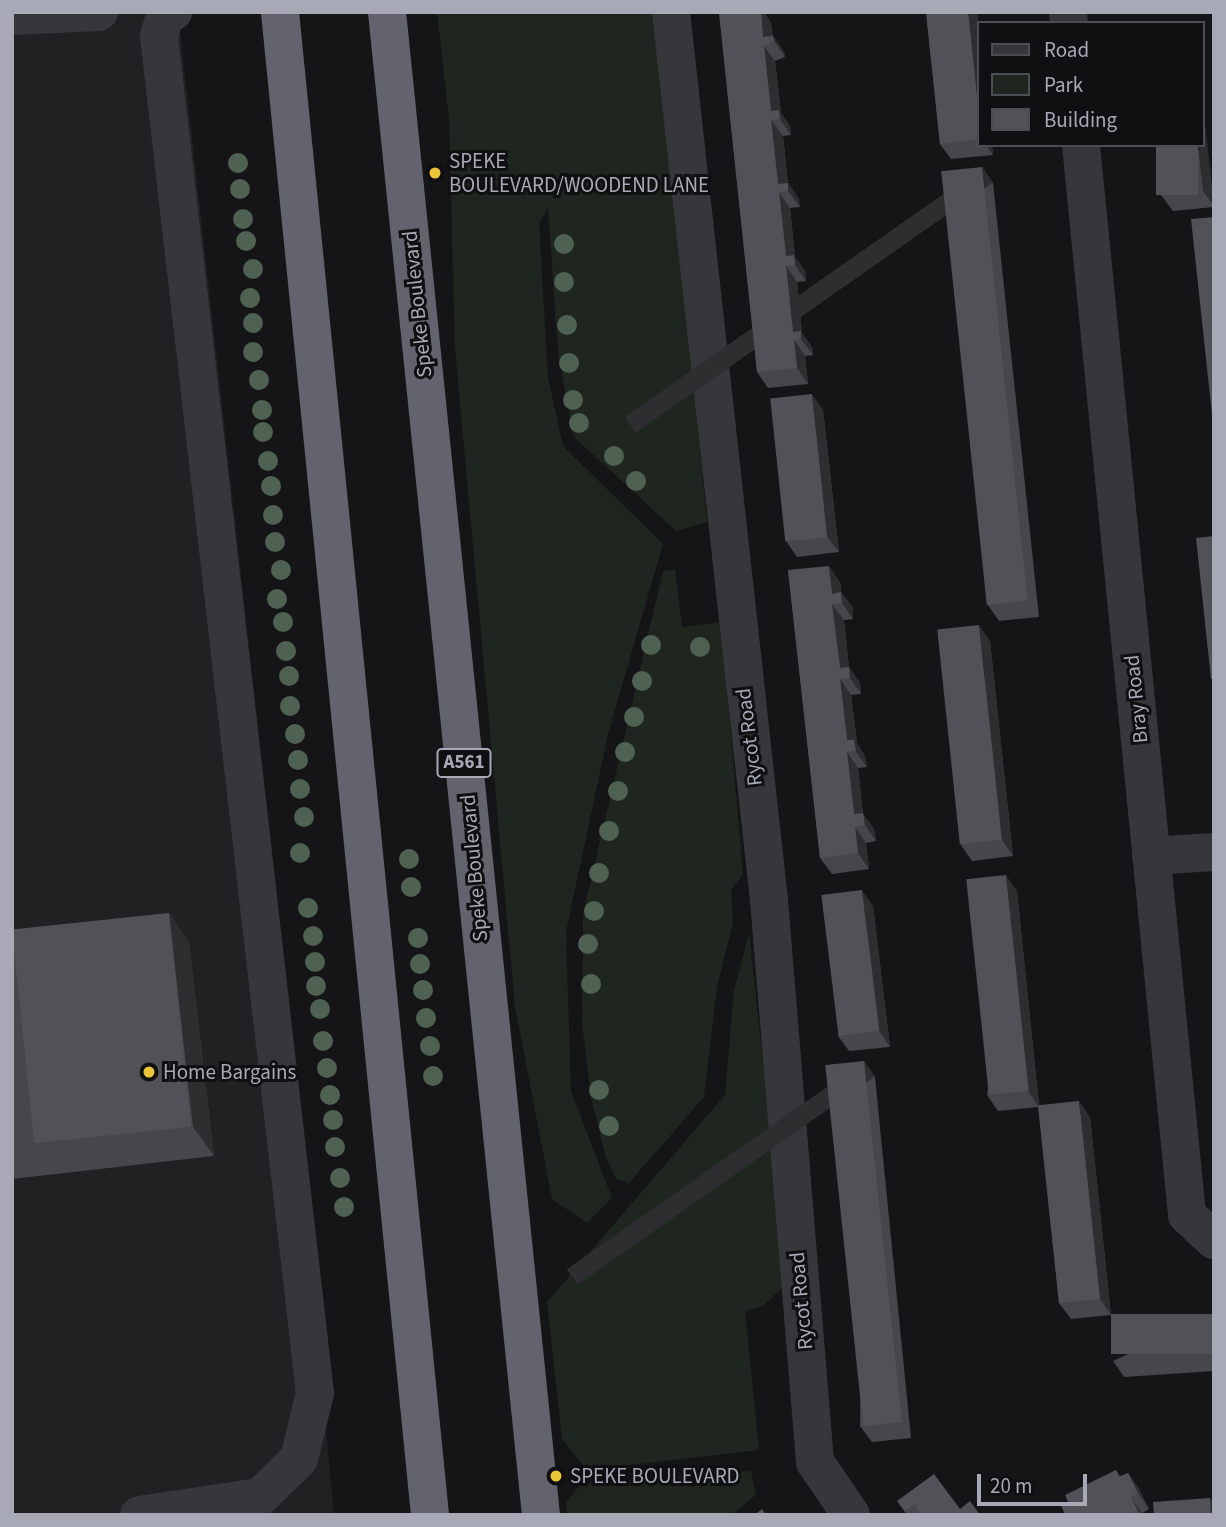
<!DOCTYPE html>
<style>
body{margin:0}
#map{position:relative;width:1226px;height:1527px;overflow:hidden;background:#151416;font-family:"Source Sans 3",sans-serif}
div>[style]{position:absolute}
.built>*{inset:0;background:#212023}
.green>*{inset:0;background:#1f2620}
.minor>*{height:38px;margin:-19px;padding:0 19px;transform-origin:19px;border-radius:19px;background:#36363b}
.highway>*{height:38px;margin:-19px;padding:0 19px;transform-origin:19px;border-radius:19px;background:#62636c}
.trees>*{width:20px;height:20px;margin:-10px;border-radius:50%;background:#4f6153}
.wall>*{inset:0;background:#46464b}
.shaded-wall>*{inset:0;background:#2e2e31;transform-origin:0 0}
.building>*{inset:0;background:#515157;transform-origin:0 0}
.dots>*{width:19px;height:19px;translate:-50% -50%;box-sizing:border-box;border:4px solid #100f11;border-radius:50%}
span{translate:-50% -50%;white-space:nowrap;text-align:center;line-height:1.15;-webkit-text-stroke:6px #100f11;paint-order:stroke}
.shield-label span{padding:2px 5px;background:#100f11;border:2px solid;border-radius:5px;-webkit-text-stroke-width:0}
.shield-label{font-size:19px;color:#a7aab6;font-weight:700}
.poi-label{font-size:21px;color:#a7aab6}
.left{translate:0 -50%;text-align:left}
.street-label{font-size:21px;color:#a7aab6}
.frame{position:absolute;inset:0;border:14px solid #a7aab6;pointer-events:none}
.legend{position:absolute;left:977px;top:21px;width:228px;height:126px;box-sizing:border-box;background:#100f11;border:2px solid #4c4d53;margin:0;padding:9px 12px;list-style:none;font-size:21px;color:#a7aab6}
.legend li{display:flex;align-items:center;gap:14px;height:35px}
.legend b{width:35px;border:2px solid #4c4d53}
.scale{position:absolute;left:977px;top:1474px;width:110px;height:32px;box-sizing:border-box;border:4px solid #a7aab6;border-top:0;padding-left:9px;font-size:21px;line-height:24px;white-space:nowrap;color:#a7aab6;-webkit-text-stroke:5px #100f11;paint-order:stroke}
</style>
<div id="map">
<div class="built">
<div style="clip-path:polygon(12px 12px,178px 12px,277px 896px,334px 1515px,12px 1515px)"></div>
</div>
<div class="green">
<div style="clip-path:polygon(437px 12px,659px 12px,707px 522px,676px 531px,573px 436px,558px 351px,548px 208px,539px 223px,548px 377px,563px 446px,663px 544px,608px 734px,566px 932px,571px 1091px,612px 1198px,587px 1223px,552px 1199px,515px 1006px,455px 349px,449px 120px)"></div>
<div style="clip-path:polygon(675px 569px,682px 627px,721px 622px,743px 874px,731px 890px,733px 923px,717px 987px,704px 1097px,629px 1183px,616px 1179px,606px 1158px,591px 1097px,582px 1023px,583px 914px,663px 571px)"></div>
<div style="clip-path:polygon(749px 933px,787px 1283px,763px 1306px,745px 1311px,759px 1450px,587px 1470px,562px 1439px,547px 1302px,725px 1095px,734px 991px)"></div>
<div style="clip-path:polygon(751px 1471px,756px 1495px,731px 1515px,567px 1515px,566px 1503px,581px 1484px)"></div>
</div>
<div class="minor">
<div style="left:671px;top:12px;width:893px;rotate:83.7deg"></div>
<div style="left:769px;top:900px;width:564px;rotate:85.32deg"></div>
<div style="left:815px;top:1462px;width:64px;rotate:55.8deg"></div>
<div style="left:1068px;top:12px;width:11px;rotate:85deg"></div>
<div style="left:12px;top:16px;width:87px;rotate:-2.6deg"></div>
<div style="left:1081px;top:145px;width:1075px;rotate:84.34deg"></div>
<div style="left:1187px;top:1215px;width:37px;rotate:43deg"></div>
<div style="left:1151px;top:856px;width:63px;rotate:-3.6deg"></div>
<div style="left:139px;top:1515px;width:122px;rotate:-8.5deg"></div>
<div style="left:260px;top:1497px;width:54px;rotate:-44.3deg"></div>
<div style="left:299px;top:1459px;width:68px;rotate:-76.4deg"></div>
<div style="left:315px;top:1393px;width:1365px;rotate:-96.56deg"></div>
<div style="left:159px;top:37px;width:20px;rotate:-75deg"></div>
<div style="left:164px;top:18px;width:11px;rotate:-34deg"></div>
</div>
<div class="highway">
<div style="left:280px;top:12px;width:1510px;rotate:84.3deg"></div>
<div style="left:387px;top:12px;width:1511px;rotate:84.15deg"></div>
</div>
<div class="trees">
<div style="left:238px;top:163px"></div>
<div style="left:240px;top:189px"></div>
<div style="left:243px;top:219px"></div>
<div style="left:246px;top:241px"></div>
<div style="left:564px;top:244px"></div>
<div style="left:253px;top:269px"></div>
<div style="left:564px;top:282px"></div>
<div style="left:250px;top:298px"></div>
<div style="left:253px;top:323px"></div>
<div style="left:567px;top:325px"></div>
<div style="left:253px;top:352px"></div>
<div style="left:569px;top:363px"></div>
<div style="left:259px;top:380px"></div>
<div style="left:573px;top:400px"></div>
<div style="left:262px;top:410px"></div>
<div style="left:579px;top:423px"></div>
<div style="left:263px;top:432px"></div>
<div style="left:614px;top:456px"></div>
<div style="left:268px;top:461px"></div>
<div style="left:636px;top:481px"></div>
<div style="left:271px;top:486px"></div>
<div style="left:273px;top:515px"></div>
<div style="left:275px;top:542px"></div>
<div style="left:281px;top:570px"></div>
<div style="left:277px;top:599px"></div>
<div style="left:283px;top:622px"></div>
<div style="left:651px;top:645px"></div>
<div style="left:700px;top:647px"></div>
<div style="left:286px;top:651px"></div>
<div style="left:289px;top:676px"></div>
<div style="left:642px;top:681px"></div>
<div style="left:290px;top:706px"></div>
<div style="left:634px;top:717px"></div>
<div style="left:295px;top:734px"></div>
<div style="left:625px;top:752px"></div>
<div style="left:298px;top:760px"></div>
<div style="left:300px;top:789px"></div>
<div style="left:618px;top:791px"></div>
<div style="left:304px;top:817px"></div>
<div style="left:609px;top:831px"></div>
<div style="left:300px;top:853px"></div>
<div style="left:409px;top:859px"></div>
<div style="left:599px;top:873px"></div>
<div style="left:411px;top:887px"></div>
<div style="left:308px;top:908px"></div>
<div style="left:594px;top:911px"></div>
<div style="left:313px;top:936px"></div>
<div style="left:418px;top:938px"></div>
<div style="left:588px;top:944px"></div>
<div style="left:315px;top:962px"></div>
<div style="left:420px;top:964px"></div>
<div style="left:591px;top:984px"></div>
<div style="left:316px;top:986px"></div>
<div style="left:423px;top:990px"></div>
<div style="left:320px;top:1009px"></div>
<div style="left:426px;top:1018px"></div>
<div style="left:323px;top:1041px"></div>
<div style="left:430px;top:1046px"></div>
<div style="left:327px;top:1068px"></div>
<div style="left:433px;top:1076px"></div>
<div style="left:599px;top:1090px"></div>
<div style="left:330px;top:1095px"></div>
<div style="left:333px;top:1120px"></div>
<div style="left:609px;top:1126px"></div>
<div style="left:335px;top:1147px"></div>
<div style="left:340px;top:1178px"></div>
<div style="left:344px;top:1207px"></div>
</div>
<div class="wall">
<div style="clip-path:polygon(719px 12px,764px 12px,771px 23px,773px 36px,784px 52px,785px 57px,775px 61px,781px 113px,790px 126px,791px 135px,783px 136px,788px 183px,799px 199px,799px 203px,800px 207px,790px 208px,795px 257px,805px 271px,806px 281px,797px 282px,802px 333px,812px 347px,813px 355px,805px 356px,808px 384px,768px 388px,757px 372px)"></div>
<div style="clip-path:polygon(926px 12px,977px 12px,979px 31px,979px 145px,992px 145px,993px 155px,951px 159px,940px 144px)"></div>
<div style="clip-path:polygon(1203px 145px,1214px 207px,1173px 211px,1161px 195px)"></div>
<div style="clip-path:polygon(982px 167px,993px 183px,1039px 617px,999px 621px,988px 605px)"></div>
<div style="clip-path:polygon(823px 410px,839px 552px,797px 557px,786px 541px)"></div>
<div style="clip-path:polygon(788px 570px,840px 582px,841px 592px,853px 608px,853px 619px,844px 620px,849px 667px,860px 683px,861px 694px,851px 695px,857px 743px,865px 756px,867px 767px,858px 768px,863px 814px,874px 829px,876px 841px,866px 843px,869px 869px,832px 874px,820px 858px)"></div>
<div style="clip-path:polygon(990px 641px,1013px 856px,972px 861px,961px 845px)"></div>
<div style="clip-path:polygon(1017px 891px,1039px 1105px,1090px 1117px,1111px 1315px,1071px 1319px,1059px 1303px,1038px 1107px,998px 1111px,987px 1095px)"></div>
<div style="clip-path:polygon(873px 906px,890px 1047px,849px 1051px,838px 1036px)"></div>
<div style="clip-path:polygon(169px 913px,189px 943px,214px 1156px,12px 1179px,12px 931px)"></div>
<div style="clip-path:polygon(864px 1061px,875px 1077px,911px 1438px,872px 1442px,860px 1426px)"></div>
<div style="clip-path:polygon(1214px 1314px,1214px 1371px,1124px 1377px,1113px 1361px)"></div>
<div style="clip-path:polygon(1116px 1470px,1120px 1476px,1128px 1473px,1139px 1489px,1149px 1509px,1142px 1513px,1143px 1515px,1065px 1515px,1068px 1502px)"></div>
<div style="clip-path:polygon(897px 1501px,960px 1509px,980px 1515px,907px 1515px)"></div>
</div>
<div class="shaded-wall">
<div style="clip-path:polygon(761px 12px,764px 12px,771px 23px,773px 41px,763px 37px)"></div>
<div style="clip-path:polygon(968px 12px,977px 12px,979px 31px,979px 116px)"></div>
<div style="clip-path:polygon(773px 36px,784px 52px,785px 57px,774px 41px)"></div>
<div style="clip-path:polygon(764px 46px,775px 61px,781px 113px,790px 126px,791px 135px,780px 119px,771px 111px)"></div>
<div style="clip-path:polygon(1203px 107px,1214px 203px,1214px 206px,1203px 191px,1198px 145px,1203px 145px)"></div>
<div style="clip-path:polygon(771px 120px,783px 136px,788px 183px,799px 199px,800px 207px,788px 191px,778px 184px)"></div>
<div style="clip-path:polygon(986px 145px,992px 145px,993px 155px)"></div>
<div style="left:982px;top:167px;width:19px;height:436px;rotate:55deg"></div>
<div style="clip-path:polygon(779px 192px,790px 208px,795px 257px,805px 271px,806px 281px,795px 265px,786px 256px)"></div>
<div style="clip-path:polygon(786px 266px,797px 282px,802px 333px,812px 347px,813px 355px,801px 339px,793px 332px)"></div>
<div style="clip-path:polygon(794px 340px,805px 356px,808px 384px,797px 368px)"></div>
<div style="clip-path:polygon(812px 394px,823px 410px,839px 552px,827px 537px)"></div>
<div style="clip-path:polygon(829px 566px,840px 582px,842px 603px,832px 594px)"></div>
<div style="clip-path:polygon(841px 592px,853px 608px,853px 619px,842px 603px)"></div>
<div style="clip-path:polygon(832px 604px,844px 620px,849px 667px,860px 683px,861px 694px,850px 678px,840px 668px)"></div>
<div style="clip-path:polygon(979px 625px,990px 641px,1013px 856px,1002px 840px)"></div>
<div style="clip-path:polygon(840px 679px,851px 695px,857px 743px,865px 756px,867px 767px,847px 740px)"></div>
<div style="clip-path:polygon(847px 752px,858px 768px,863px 814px,874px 829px,876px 841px,865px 825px,854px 814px)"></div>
<div style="clip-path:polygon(855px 827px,866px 843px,869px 869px,858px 853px)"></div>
<div style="clip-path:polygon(1006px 875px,1017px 891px,1039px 1107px,1028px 1091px)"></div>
<div style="clip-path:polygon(862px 890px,873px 906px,890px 1047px,879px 1031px)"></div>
<div style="clip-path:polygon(169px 913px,189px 943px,214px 1156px,193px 1127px)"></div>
<div style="left:864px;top:1061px;width:19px;height:363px;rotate:55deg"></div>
<div style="clip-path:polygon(1079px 1101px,1090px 1117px,1111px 1315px,1100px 1299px)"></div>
<div style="clip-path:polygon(1128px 1473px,1139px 1489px,1149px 1509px,1138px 1493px)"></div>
<div style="clip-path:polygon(1131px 1497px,1143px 1515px,1141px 1515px,1138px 1511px)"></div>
<div style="clip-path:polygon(1210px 1498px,1214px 1504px,1214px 1515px,1211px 1515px)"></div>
</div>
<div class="building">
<div style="clip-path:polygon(719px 12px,761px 12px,763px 37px,773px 36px,774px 41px,764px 46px,771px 111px,779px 110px,780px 119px,771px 120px,778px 184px,788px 183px,788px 191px,779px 192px,786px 256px,794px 255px,795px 265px,786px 266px,793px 332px,801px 331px,801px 339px,794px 340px,797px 368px,757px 372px)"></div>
<div style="clip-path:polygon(926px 12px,968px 12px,979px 116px,979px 139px,940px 144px)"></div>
<div style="left:1156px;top:145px;width:42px;height:50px"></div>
<div style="left:982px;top:167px;width:436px;height:41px;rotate:84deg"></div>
<div style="clip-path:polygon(1214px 217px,1214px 433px,1191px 219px)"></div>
<div style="left:812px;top:394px;width:144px;height:42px;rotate:84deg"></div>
<div style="clip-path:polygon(1214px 536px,1214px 679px,1211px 679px,1196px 538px)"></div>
<div style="clip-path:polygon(829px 566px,832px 594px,841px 592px,842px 603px,832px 604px,840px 668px,849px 667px,850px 678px,840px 679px,847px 740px,854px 740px,856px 751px,847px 752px,854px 814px,863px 813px,865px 825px,855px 827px,858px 853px,820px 858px,788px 570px)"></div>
<div style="left:979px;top:625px;width:216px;height:42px;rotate:84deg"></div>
<div style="left:1006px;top:875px;width:217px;height:40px;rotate:84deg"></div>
<div style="left:862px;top:890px;width:142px;height:41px;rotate:83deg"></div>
<div style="left:169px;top:913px;width:215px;height:158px;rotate:84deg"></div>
<div style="left:864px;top:1061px;width:363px;height:39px;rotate:84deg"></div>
<div style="left:1079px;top:1101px;width:199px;height:41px;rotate:84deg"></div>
<div style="left:1214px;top:1314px;width:40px;height:103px;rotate:90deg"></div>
<div style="clip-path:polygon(1116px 1470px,1119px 1477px,1128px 1473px,1138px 1493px,1131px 1497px,1138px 1511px,1129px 1515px,1065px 1515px,1061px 1505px,1068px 1502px,1065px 1495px)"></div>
<div style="clip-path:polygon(934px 1474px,960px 1509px,970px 1501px,980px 1515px,922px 1515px,914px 1504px,905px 1511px,897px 1501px)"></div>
<div style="clip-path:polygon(1210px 1498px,1211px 1515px,1154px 1515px,1153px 1502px)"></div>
<div style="clip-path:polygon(762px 1509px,766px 1515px,754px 1515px)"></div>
</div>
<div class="dots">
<div style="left:435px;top:173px;background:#eac439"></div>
<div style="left:149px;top:1072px;background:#eac439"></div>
<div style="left:556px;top:1476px;background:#eac439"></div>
</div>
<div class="shield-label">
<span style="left:464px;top:763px">A561</span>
</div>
<div class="poi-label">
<span class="left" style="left:449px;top:173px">SPEKE<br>BOULEVARD/WOODEND LANE</span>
<span class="left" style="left:163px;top:1072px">Home Bargains</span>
<span class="left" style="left:570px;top:1476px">SPEKE BOULEVARD</span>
</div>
<div class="street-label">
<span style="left:417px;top:304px;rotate:-96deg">Speke Boulevard</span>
<span style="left:1136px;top:699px;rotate:-96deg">Bray Road</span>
<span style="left:749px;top:737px;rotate:-97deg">Rycot Road</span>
<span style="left:474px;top:868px;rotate:-95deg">Speke Boulevard</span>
<span style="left:801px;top:1301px;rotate:-95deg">Rycot Road</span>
</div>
<div class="frame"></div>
<ul class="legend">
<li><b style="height:9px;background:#36363b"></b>Road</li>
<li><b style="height:19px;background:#1f2620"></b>Park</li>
<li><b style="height:19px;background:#515157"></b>Building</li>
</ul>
<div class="scale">20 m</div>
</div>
